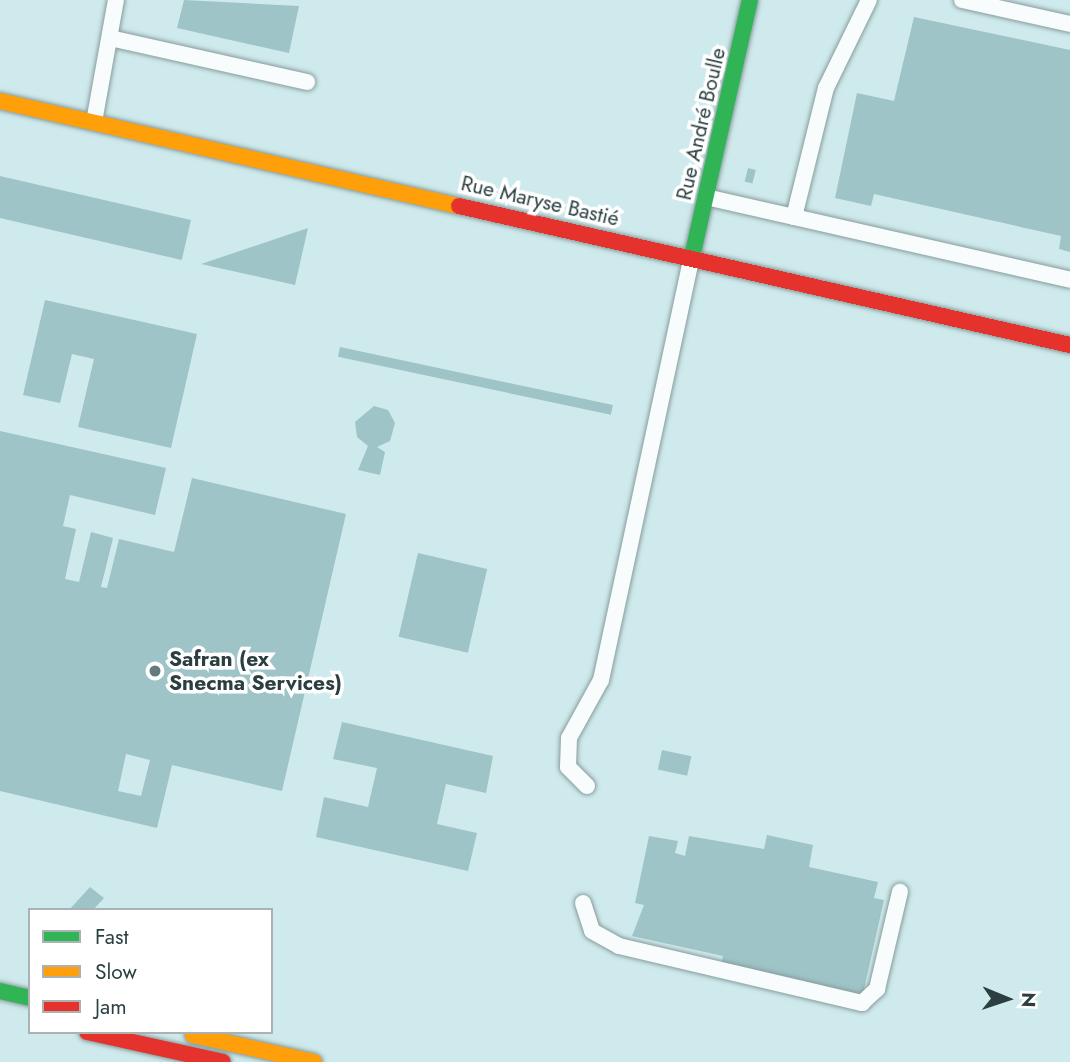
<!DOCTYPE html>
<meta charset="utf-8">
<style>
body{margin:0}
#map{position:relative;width:1070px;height:1062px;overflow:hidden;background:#cfeaec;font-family:Jost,sans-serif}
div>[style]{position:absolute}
.building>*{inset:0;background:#9ec4c7;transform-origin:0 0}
.roads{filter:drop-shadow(0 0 2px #879c9d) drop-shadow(0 0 2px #879c9d)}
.lane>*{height:16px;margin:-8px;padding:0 8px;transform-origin:8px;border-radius:8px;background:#f8fcfc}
.fast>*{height:16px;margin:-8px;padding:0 8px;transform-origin:8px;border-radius:8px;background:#30b455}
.slow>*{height:16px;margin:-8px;padding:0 8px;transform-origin:8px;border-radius:8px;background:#ff9f0a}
.jam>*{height:16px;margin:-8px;padding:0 8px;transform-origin:8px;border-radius:8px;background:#e5322d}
.dots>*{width:19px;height:19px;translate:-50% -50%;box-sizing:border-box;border:4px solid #fff;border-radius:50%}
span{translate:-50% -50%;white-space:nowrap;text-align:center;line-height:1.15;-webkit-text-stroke:7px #fff;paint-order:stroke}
.street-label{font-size:21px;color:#2b3f41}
.poi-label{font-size:21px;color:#2b3f41;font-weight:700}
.left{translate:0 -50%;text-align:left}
.legend{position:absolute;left:28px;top:908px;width:245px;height:126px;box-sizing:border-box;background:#fff;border:2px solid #aab2b3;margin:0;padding:9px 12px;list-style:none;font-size:21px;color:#2b3f41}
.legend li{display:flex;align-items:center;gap:14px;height:35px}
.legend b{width:35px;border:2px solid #aab2b3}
.north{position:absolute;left:972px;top:964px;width:70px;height:70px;-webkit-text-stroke:5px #fff;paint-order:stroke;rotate:92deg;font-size:19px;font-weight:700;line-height:28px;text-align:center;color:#2b3f41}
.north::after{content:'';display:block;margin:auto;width:24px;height:32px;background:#2b3f41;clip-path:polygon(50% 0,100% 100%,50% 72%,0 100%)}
</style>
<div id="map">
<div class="building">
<div style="clip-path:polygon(184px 0,299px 6px,289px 53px,177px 28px)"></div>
<div style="clip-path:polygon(914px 17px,1070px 50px,1070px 252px,1059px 249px,1061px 236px,874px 194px,871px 206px,835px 198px,857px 93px,894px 101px)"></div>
<div style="left:748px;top:168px;width:8px;height:14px;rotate:14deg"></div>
<div style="left:0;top:176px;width:196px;height:41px;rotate:13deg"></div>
<div style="clip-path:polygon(308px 228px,295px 285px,201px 264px)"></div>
<div style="clip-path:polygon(45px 300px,197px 334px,171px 448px,78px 427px,94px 359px,72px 354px,60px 403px,23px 395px)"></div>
<div style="left:340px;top:347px;width:279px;height:10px;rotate:12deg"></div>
<div style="clip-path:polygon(374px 406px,388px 410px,395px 423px,390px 441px,377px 447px,385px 452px,380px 475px,358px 470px,368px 446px,357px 437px,355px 422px)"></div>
<div style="clip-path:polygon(evenodd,0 431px,166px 468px,155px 515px,70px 495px,63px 526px,76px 529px,65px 579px,79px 582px,91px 532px,113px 538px,101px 587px,107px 588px,119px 539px,174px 552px,192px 478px,346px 514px,282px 791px,172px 765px,157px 828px,0 791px,0 431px,126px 754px,150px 760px,141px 796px,118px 791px,126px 754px)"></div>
<div style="left:418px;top:553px;width:71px;height:86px;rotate:13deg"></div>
<div style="clip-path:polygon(342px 722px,493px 756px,486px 793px,446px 784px,437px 824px,477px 833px,468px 871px,316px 837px,324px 797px,368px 807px,377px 768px,333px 759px)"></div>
<div style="left:662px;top:750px;width:30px;height:20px;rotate:12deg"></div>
<div style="clip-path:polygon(767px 835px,813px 845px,809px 867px,878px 882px,874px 898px,884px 900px,862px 998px,721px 967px,723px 956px,632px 936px,644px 905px,635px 903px,649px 836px,678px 841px,675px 853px,685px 856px,689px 836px,764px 849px)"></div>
<div style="clip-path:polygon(90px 887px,104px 898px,93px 910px,69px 910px)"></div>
</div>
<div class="roads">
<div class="lane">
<div style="left:962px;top:0;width:111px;rotate:12.5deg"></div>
<div style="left:110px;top:38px;width:202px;rotate:12.6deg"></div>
<div style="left:94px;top:122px;width:124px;rotate:-79.8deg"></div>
<div style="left:706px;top:197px;width:373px;rotate:12.8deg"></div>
<div style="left:794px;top:217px;width:133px;rotate:-76.1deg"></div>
<div style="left:826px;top:88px;width:98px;rotate:-64deg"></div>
<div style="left:587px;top:786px;width:27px;rotate:-135deg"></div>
<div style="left:568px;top:767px;width:29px;rotate:-88deg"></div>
<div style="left:569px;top:738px;width:66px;rotate:-61.1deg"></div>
<div style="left:601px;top:680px;width:433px;rotate:-77.9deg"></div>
<div style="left:583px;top:903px;width:29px;rotate:72deg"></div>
<div style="left:592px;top:931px;width:31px;rotate:29deg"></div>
<div style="left:619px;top:946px;width:250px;rotate:13.2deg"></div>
<div style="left:862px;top:1003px;width:21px;rotate:-43deg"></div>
<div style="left:877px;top:989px;width:100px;rotate:-76.7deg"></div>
</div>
<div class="fast">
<div style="left:692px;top:257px;width:263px;rotate:-77.3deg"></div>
<div style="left:0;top:991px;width:31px;rotate:13deg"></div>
</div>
<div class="slow">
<div style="left:0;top:101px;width:471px;rotate:12.9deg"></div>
<div style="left:193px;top:1035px;width:124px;rotate:12.6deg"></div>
</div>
<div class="jam">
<div style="left:459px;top:206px;width:627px;rotate:12.82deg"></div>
<div style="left:87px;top:1032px;width:139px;rotate:12.4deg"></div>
</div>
</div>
<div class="dots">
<div style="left:155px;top:671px;background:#647b7d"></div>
</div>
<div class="street-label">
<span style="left:701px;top:124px;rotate:-77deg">Rue André Boulle</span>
<span style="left:540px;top:201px;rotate:13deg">Rue Maryse Bastié</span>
</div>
<div class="poi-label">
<span class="left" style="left:169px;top:671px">Safran (ex<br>Snecma Services)</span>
</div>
<ul class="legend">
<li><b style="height:9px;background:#30b455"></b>Fast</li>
<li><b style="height:9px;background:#ff9f0a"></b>Slow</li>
<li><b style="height:9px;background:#e5322d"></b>Jam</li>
</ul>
<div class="north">N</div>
</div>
